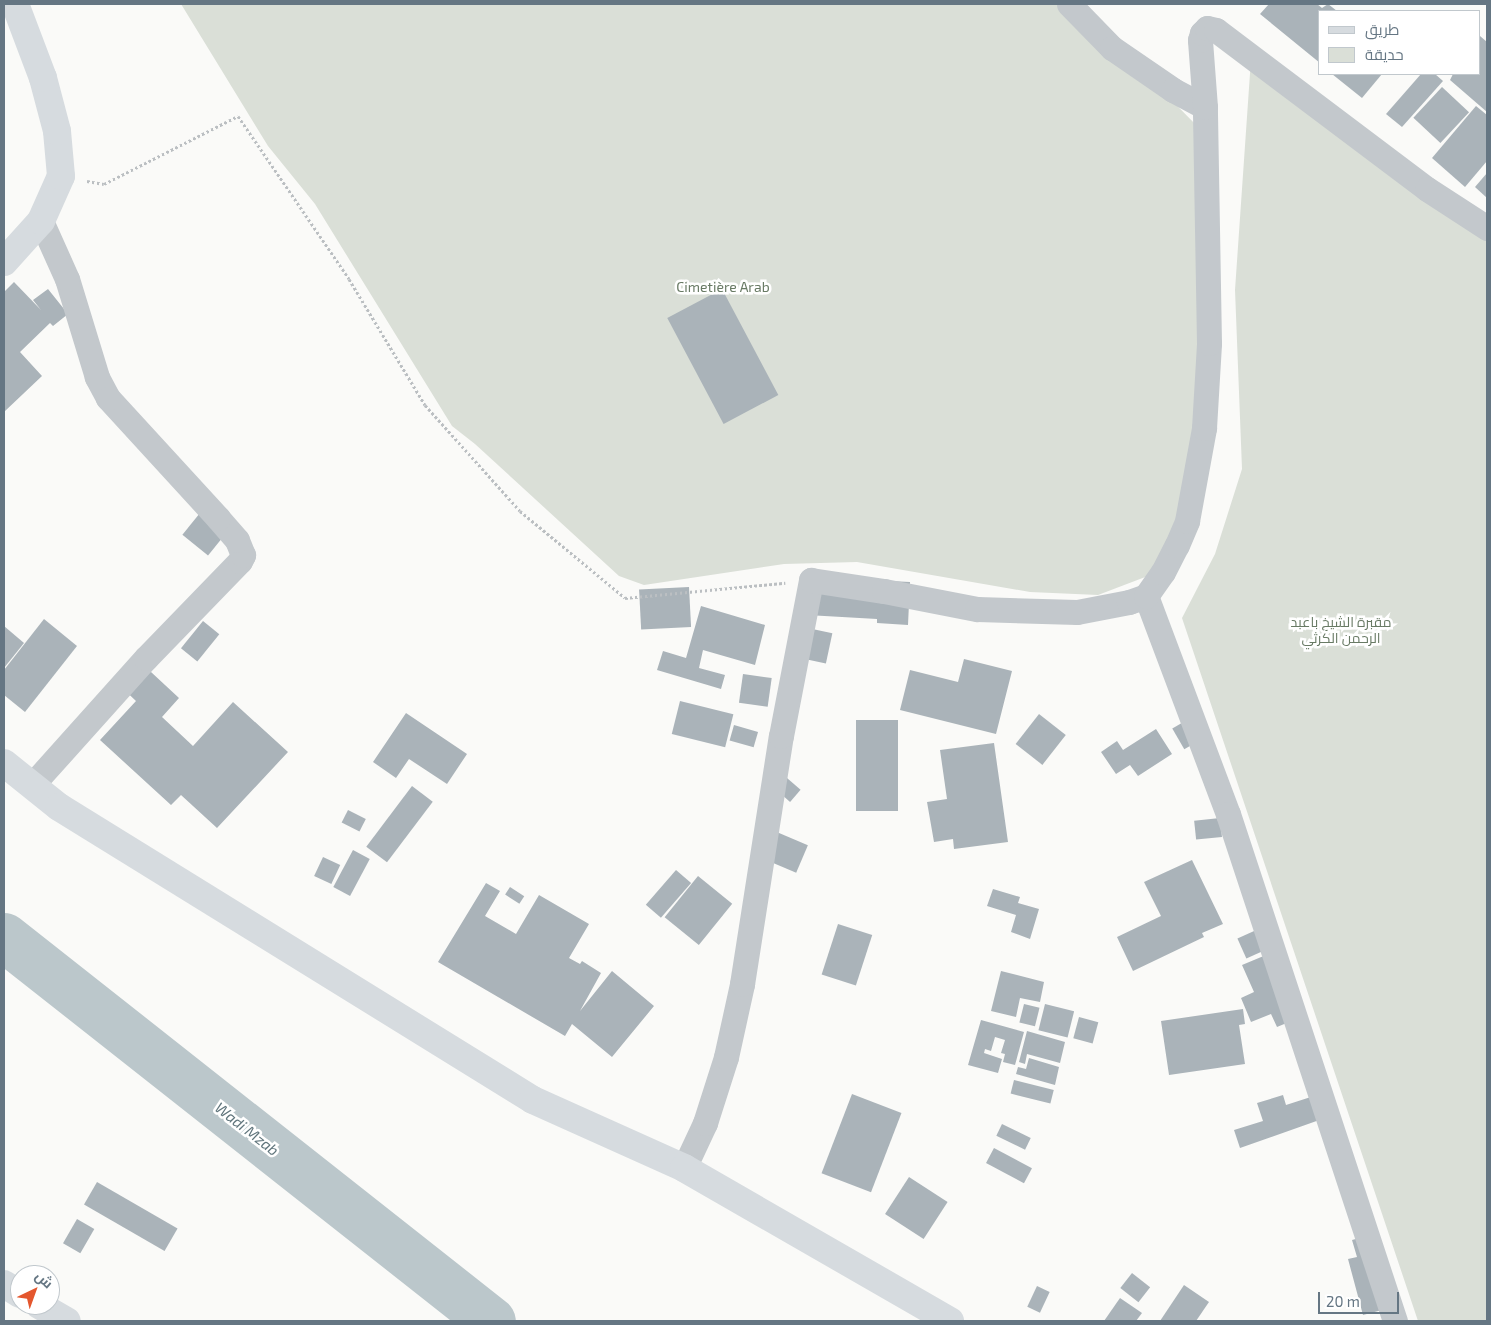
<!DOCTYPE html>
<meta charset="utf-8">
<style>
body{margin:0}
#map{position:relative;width:1491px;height:1325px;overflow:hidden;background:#fafaf8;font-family:"Exo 2",Cairo,sans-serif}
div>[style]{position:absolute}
.green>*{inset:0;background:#dadfd7}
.river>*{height:49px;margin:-24.5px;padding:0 24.5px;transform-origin:24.5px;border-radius:24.5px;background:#bbc7cb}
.building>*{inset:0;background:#aab3b9;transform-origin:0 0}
.path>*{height:3px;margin-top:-1.5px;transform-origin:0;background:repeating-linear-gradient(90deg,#bbbfc2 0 2.5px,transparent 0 5px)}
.street>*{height:25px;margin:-12.5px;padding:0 12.5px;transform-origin:12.5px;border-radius:12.5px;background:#c3c8cc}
.secondary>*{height:28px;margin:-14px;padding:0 14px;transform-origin:14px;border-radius:14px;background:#d6dbdf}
.primary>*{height:28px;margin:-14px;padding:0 14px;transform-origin:14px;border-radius:14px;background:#d6dbdf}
span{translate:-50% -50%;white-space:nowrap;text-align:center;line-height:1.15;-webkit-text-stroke:5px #fff;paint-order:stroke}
.park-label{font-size:14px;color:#687a64}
.water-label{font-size:15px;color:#60757c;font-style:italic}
.frame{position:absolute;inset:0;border:5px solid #657683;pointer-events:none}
.legend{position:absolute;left:1318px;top:10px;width:162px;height:65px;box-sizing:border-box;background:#fff;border:1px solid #c1c8cd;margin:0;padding:6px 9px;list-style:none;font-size:15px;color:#657683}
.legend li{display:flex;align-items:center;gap:10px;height:25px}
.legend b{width:25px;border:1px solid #c1c8cd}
.north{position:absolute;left:10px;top:1265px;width:50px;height:50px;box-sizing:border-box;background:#fff;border:1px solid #c1c8cd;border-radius:50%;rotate:42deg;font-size:14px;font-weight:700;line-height:20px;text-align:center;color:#657683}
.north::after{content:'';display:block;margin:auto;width:18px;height:22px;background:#e4572e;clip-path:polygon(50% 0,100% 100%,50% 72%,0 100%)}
.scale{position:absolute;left:1318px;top:1292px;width:81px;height:22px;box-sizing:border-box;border:2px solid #657683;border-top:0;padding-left:6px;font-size:15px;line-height:18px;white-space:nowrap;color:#657683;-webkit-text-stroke:4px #fff;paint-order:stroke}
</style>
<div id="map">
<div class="green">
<div style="clip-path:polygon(181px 4px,1077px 4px,1199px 128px,1204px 417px,1161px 571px,1098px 595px,1030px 592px,857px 562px,784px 564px,644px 585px,619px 576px,475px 444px,452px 426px,315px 204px,268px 146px)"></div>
<div style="clip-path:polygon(1251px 59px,1487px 237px,1487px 1321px,1418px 1321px,1182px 618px,1215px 554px,1242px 469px,1235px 290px)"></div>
</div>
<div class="river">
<div style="left:4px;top:937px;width:620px;rotate:38.26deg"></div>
</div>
<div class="building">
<div style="clip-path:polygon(1269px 4px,1317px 4px,1322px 8px,1328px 4px,1337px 11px,1320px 11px,1320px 63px,1260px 14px)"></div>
<div style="clip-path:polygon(1480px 36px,1487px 42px,1487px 112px,1450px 80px,1453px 74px,1480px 74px)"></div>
<div style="clip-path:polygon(1332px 74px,1382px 74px,1362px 98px)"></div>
<div style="clip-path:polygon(1421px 74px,1435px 74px,1443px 81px,1402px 127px,1386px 114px)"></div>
<div style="left:1442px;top:87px;width:37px;height:42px;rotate:43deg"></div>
<div style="clip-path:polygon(1476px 106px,1487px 115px,1487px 161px,1465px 187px,1432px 158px)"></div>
<div style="clip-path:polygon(1487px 173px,1487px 198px,1475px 187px)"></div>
<div style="clip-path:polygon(14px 282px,41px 310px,33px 300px,48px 289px,68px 314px,53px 326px,50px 323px,20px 352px,42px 376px,4px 412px,4px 292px)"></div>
<div style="left:722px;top:289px;width:120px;height:62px;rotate:62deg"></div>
<div style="left:200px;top:513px;width:33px;height:28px;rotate:39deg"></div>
<div style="clip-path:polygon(808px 577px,910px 582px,908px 625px,877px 623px,877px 619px,807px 615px)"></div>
<div style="left:689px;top:587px;width:40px;height:50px;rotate:87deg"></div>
<div style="clip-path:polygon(701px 606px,765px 625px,755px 665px,703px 650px,699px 668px,725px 675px,721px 689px,657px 670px,663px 651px,686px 658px)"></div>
<div style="clip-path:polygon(44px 619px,77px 646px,25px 712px,4px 695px,4px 670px)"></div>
<div style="left:203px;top:621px;width:21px;height:35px;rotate:39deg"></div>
<div style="clip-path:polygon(4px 626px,24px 643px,4px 668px)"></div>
<div style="left:803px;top:627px;width:30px;height:31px;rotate:12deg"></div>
<div style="clip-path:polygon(137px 659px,179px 698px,162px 717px,193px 746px,233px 702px,288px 752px,217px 828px,181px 795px,171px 805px,100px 740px,136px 701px,116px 682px)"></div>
<div style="clip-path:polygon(964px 659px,1012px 671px,996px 734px,900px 710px,910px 670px,958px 682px)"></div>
<div style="left:743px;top:674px;width:29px;height:29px;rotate:8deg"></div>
<div style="left:680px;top:701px;width:55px;height:34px;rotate:14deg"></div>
<div style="clip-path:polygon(406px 713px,467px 754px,447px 784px,409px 759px,396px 778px,373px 762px)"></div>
<div style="left:1039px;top:714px;width:34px;height:38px;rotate:38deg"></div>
<div style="left:856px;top:720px;width:42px;height:91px"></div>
<div style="left:1187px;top:720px;width:24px;height:17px;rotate:60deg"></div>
<div style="left:734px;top:725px;width:25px;height:16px;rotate:16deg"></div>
<div style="clip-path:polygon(1156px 729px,1172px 754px,1138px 776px,1130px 765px,1116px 774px,1101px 752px,1117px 741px,1123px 750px)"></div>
<div style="clip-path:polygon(994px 743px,1008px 842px,954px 849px,953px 839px,934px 842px,927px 802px,947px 799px,940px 750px)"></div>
<div style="left:787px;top:778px;width:18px;height:16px;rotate:41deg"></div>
<div style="left:412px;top:786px;width:26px;height:76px;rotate:37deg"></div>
<div style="left:348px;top:810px;width:20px;height:14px;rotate:27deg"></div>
<div style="left:1220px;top:818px;width:19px;height:26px;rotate:84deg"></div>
<div style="left:772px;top:830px;width:39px;height:30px;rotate:23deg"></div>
<div style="left:353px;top:850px;width:19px;height:42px;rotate:28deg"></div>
<div style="left:323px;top:857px;width:19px;height:21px;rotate:25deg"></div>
<div style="clip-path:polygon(1192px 860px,1223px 924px,1202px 933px,1204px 937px,1133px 971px,1117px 937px,1161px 916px,1144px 882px)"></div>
<div style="left:676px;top:870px;width:20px;height:46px;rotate:41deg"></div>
<div style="left:698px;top:876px;width:44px;height:53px;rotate:39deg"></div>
<div style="clip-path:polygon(486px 883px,500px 891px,485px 916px,516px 934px,539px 895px,589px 924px,569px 958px,580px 964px,582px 961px,601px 973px,580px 1011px,612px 971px,654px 1006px,612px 1057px,572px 1024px,565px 1036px,438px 962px)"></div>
<div style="left:510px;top:887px;width:17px;height:9px;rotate:33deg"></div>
<div style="clip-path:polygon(993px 889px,1020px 897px,1018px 903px,1039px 909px,1030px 939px,1011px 932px,1016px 915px,987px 906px)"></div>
<div style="left:838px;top:924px;width:36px;height:53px;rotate:18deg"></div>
<div style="left:1263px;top:927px;width:22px;height:28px;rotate:66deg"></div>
<div style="clip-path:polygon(1273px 952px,1301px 1017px,1277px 1027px,1271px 1014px,1251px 1022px,1241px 998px,1254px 992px,1242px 965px)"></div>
<div style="clip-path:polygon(1001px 971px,1044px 982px,1040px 1002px,1020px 998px,1016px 1017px,991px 1011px)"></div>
<div style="left:1024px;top:1004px;width:16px;height:19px;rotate:14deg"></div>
<div style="left:1045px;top:1004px;width:30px;height:27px;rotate:14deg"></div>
<div style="clip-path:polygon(1243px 1009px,1245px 1024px,1239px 1025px,1245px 1064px,1169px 1075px,1161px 1021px)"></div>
<div style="left:1079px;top:1017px;width:20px;height:22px;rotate:15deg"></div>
<div style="clip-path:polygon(981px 1020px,1024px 1032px,1015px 1065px,1003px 1062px,1005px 1054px,1001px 1053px,1005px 1040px,995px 1037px,991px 1051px,985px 1049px,984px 1053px,1002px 1059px,998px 1073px,968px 1065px)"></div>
<div style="clip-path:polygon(1027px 1031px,1065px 1042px,1060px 1063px,1027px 1054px,1025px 1064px,1019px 1062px)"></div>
<div style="clip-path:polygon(1029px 1058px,1059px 1067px,1055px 1085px,1016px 1074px,1018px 1067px,1026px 1069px)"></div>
<div style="left:1014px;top:1080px;width:41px;height:14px;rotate:14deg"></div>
<div style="left:852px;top:1094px;width:53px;height:85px;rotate:21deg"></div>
<div style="clip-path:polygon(1283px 1095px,1286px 1105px,1317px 1095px,1325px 1118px,1240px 1148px,1234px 1130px,1263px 1121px,1257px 1103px)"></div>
<div style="left:1002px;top:1124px;width:32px;height:13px;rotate:26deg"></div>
<div style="left:994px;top:1148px;width:43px;height:17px;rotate:28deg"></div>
<div style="left:909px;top:1177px;width:46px;height:44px;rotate:33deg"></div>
<div style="left:97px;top:1182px;width:93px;height:26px;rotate:30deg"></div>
<div style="left:77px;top:1219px;width:20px;height:28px;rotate:30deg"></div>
<div style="clip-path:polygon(1371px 1235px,1386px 1309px,1363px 1315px,1348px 1259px,1357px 1257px,1352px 1240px)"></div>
<div style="left:1132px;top:1273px;width:23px;height:19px;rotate:38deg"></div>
<div style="clip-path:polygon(1184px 1285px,1209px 1302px,1196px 1321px,1160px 1321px)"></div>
<div style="left:1037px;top:1286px;width:14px;height:23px;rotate:25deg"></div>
<div style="clip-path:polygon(1120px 1298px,1142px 1313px,1136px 1321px,1104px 1321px)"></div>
</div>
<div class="path">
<div style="left:87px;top:181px;width:17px;rotate:10deg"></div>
<div style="left:104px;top:184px;width:150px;rotate:-26.9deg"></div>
<div style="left:238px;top:116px;width:197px;rotate:55.7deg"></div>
<div style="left:349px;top:279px;width:147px;rotate:58.9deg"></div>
<div style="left:425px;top:405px;width:142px;rotate:48.1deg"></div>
<div style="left:520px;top:511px;width:136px;rotate:39.6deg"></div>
<div style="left:625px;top:598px;width:161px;rotate:-5.4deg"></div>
</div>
<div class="street">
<div style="left:1069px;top:4px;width:62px;rotate:45.7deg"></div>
<div style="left:1112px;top:48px;width:74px;rotate:34.5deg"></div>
<div style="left:1173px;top:90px;width:36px;rotate:28deg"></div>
<div style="left:1146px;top:596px;width:233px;rotate:69.4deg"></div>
<div style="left:1228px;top:814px;width:534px;rotate:71.77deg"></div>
<div style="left:32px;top:785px;width:171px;rotate:-48.1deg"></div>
<div style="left:146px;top:658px;width:135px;rotate:-45.9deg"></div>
<div style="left:240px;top:561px;width:7px;rotate:-63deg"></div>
<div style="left:243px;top:555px;width:16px;rotate:-112deg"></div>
<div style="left:237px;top:540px;width:29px;rotate:-131deg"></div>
<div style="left:218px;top:518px;width:163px;rotate:-132.5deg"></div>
<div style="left:108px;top:398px;width:24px;rotate:-118deg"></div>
<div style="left:97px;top:377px;width:102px;rotate:-107deg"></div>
<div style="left:67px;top:279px;width:64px;rotate:-114.1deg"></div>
<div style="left:684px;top:1168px;width:50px;rotate:-65deg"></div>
<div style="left:705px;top:1123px;width:69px;rotate:-72.3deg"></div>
<div style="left:726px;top:1057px;width:75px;rotate:-77.6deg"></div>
<div style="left:742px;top:984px;width:251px;rotate:-81.1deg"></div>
<div style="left:781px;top:736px;width:159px;rotate:-79.1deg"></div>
<div style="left:811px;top:580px;width:74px;rotate:8.6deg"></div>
<div style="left:884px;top:591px;width:95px;rotate:11deg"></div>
<div style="left:977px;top:609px;width:100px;rotate:1.7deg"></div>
<div style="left:1077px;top:612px;width:53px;rotate:-10.9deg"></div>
<div style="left:1129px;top:602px;width:18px;rotate:-19deg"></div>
<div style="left:1146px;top:596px;width:29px;rotate:-55deg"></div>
<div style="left:1163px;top:572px;width:30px;rotate:-63deg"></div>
<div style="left:1177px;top:545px;width:26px;rotate:-67deg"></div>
<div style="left:1187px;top:521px;width:95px;rotate:-79.6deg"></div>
<div style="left:1204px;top:428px;width:85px;rotate:-86.6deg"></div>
<div style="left:1209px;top:343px;width:236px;rotate:-91deg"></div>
<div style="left:1205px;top:107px;width:67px;rotate:-94.3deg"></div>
<div style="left:1200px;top:40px;width:7px;rotate:-74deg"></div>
<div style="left:1202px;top:33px;width:7px;rotate:-45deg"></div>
<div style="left:1207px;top:28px;width:9px;rotate:13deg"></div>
<div style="left:1216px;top:30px;width:264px;rotate:37deg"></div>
<div style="left:1427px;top:189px;width:72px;rotate:33deg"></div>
</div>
<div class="secondary">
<div style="left:4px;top:262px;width:55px;rotate:-47.9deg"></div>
<div style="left:41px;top:221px;width:49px;rotate:-66deg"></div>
<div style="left:61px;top:176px;width:45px;rotate:-95.1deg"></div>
<div style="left:57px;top:131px;width:55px;rotate:-104.8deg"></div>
<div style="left:43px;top:78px;width:79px;rotate:-110.7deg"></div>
<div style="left:4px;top:763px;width:70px;rotate:38.7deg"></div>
<div style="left:59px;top:807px;width:557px;rotate:31.72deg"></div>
<div style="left:533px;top:1100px;width:166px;rotate:24.2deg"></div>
<div style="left:684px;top:1168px;width:307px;rotate:29.9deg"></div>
</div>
<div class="primary">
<div style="left:4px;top:1284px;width:19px;rotate:32deg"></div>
<div style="left:39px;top:1305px;width:32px;rotate:30deg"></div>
</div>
<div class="park-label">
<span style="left:723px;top:287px">Cimetière Arab</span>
<span style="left:1341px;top:630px">مقبرة الشيخ باعبد<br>الرحمن الكرثي</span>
</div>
<div class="water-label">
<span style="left:247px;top:1129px;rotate:38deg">Wadi Mzab</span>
</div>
<div class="frame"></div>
<ul class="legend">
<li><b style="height:6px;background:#d6dbdf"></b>طريق</li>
<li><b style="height:14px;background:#dadfd7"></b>حديقة</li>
</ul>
<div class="north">ش</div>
<div class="scale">20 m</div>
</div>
